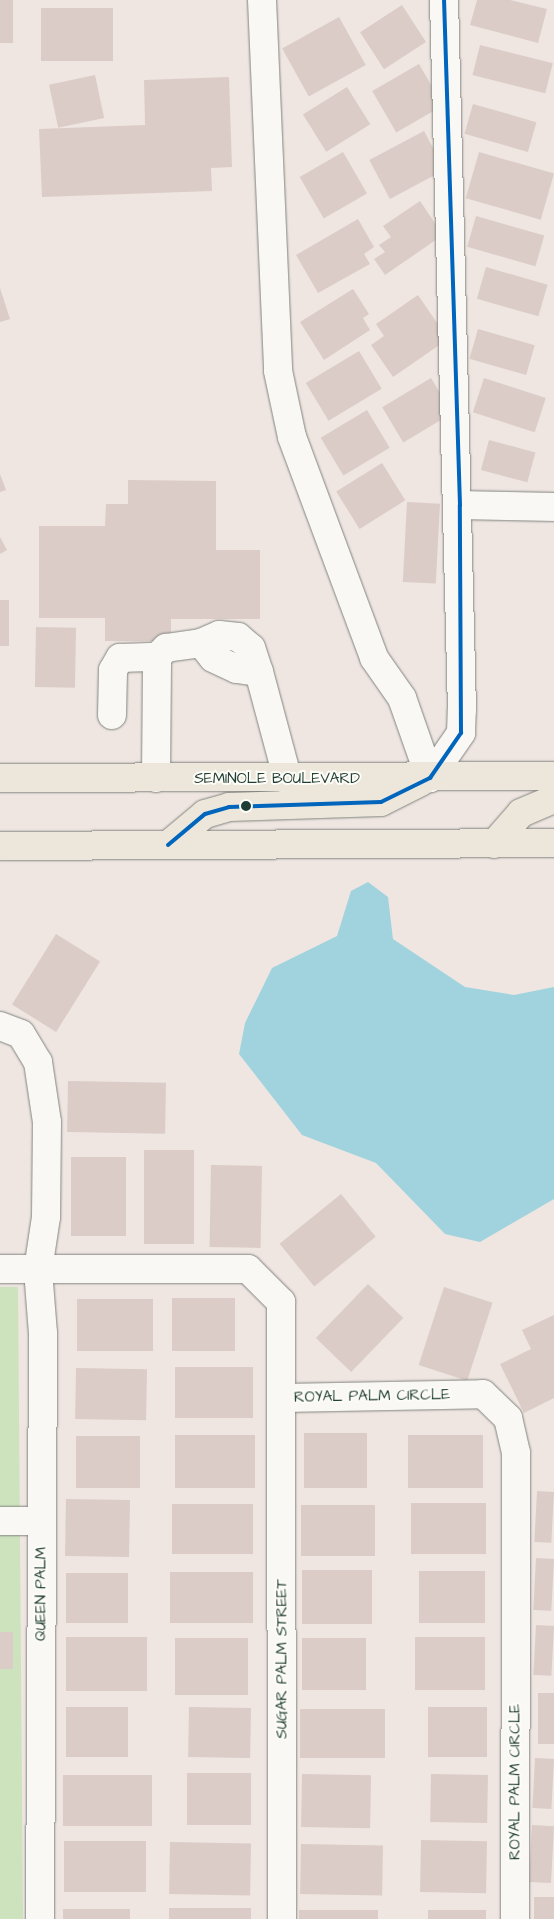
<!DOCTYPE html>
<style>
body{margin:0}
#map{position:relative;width:554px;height:1919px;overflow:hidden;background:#efe6e1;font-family:"Architects Daughter",sans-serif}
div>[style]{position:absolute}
.green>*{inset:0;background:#cde3bd}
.water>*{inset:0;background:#a1d3de}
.building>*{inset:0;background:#dbccc7;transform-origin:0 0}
.roads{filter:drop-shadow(0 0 1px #828480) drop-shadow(0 0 1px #828480)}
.minor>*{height:28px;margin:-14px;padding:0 14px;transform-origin:14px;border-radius:14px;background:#f9f8f5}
.major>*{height:28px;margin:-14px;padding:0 14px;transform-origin:14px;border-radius:14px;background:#ece7da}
.bus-1>*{height:4px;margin:-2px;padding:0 2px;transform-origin:2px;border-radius:2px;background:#0065bd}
.dots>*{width:14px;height:14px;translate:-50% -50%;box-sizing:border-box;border:2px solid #fdfcf7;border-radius:50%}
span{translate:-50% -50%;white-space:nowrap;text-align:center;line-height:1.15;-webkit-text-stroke:4px #fdfcf7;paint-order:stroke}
.street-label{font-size:15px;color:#1f3d34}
</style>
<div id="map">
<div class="green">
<div style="clip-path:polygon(0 1287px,18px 1287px,23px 1919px,0 1919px)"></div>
</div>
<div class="water">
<div style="clip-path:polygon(368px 882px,388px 897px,393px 939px,465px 987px,514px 995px,554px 987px,554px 1199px,480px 1242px,445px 1234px,376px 1163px,302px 1135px,239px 1054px,245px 1023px,272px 968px,337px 936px,351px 891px)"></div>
</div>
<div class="building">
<div style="left:0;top:0;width:13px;height:43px"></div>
<div style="clip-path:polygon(477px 0,510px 0,547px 9px,538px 43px,470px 25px)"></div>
<div style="left:402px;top:5px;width:44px;height:50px;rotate:57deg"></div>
<div style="left:41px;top:8px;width:72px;height:53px"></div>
<div style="left:339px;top:17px;width:55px;height:65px;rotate:61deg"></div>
<div style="left:480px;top:45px;width:75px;height:31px;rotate:14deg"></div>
<div style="left:419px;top:64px;width:48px;height:54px;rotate:60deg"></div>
<div style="left:95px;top:75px;width:44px;height:47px;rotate:78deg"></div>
<div style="clip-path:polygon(229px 77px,232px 167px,211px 168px,212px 191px,42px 197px,39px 129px,145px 125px,144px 80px)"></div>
<div style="left:347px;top:87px;width:44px;height:52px;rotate:58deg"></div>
<div style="left:473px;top:104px;width:66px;height:31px;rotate:16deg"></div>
<div style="left:424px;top:131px;width:44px;height:62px;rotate:62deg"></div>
<div style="left:343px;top:152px;width:48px;height:50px;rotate:60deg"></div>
<div style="left:479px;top:152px;width:78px;height:48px;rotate:16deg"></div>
<div style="clip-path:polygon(420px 201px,443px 235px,385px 275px,374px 259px,385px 252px,379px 245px,391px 237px,383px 226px)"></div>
<div style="left:476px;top:216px;width:71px;height:32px;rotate:16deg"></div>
<div style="clip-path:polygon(358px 219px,374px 247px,364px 254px,370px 264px,318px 293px,296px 255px)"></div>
<div style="left:486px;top:267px;width:64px;height:33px;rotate:16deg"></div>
<div style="clip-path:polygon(0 288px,10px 319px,0 322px)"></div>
<div style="clip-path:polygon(353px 289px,369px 314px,363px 318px,370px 330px,324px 360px,300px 322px)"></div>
<div style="clip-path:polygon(418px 295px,448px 339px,393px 377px,371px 345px,384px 336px,376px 324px)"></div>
<div style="left:478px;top:329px;width:59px;height:31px;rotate:16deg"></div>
<div style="left:359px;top:351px;width:44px;height:62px;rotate:59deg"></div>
<div style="left:431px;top:378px;width:41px;height:57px;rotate:59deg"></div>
<div style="left:484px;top:378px;width:65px;height:36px;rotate:18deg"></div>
<div style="left:367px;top:410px;width:44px;height:54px;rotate:59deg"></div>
<div style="left:489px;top:440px;width:48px;height:31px;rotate:15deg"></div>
<div style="left:382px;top:463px;width:44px;height:54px;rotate:58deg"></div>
<div style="clip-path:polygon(0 474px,6px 490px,0 492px)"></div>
<div style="clip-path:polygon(128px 480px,216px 481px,216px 550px,260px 550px,260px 619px,171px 619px,171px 641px,105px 641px,105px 618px,39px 618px,39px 526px,105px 526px,106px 504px,128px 504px)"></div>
<div style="left:407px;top:502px;width:33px;height:80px;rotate:3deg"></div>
<div style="clip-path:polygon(0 537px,7px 550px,0 554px)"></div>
<div style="left:0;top:600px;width:9px;height:46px"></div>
<div style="left:36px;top:627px;width:40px;height:60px;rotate:1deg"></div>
<div style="left:56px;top:934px;width:52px;height:83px;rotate:32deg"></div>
<div style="left:68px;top:1081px;width:98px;height:51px;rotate:1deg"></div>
<div style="left:144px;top:1150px;width:50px;height:94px"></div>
<div style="left:71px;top:1157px;width:55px;height:79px"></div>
<div style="left:211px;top:1165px;width:51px;height:82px;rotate:1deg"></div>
<div style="left:341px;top:1194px;width:55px;height:79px;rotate:51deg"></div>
<div style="left:368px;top:1284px;width:49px;height:75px;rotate:44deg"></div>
<div style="left:444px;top:1287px;width:51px;height:82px;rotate:18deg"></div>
<div style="left:172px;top:1298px;width:63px;height:53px"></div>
<div style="left:77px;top:1299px;width:76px;height:52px"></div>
<div style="clip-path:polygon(554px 1315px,554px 1398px,524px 1413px,500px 1364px,531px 1349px,522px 1330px)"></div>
<div style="left:175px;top:1367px;width:78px;height:51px"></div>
<div style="left:76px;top:1368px;width:71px;height:51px;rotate:1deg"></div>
<div style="left:304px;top:1433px;width:63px;height:55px"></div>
<div style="left:175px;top:1435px;width:80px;height:53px"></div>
<div style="left:408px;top:1435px;width:75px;height:53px"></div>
<div style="left:76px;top:1436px;width:64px;height:52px"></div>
<div style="left:537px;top:1491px;width:17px;height:51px;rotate:3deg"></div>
<div style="left:66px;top:1499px;width:64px;height:57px;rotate:1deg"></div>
<div style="left:411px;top:1503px;width:75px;height:51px"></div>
<div style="left:172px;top:1504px;width:81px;height:50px"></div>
<div style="left:301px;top:1505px;width:74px;height:51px"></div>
<div style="left:536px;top:1558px;width:18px;height:52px;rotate:3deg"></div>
<div style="left:302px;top:1570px;width:70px;height:54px"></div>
<div style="left:419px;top:1571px;width:66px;height:52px"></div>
<div style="left:170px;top:1572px;width:83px;height:51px"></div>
<div style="left:66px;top:1573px;width:62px;height:50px"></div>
<div style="left:536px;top:1625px;width:18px;height:50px;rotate:3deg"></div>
<div style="left:0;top:1632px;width:13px;height:37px"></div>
<div style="left:66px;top:1637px;width:81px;height:54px"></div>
<div style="left:415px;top:1637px;width:70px;height:53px"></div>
<div style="left:175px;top:1638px;width:73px;height:57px"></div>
<div style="left:302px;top:1638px;width:64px;height:52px"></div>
<div style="left:538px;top:1693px;width:16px;height:51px"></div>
<div style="left:66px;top:1707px;width:62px;height:50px"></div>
<div style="left:189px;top:1707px;width:62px;height:50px;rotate:1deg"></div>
<div style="left:428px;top:1707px;width:59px;height:50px"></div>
<div style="left:300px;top:1709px;width:85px;height:49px"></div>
<div style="left:535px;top:1758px;width:19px;height:50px;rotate:3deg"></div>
<div style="left:187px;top:1773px;width:64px;height:52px"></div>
<div style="left:302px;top:1774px;width:69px;height:53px;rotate:1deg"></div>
<div style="left:431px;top:1774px;width:57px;height:48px;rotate:1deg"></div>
<div style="left:63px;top:1775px;width:89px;height:51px"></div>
<div style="left:532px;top:1825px;width:22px;height:57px;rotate:3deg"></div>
<div style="left:421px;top:1840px;width:66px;height:52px;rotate:1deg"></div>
<div style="left:64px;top:1841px;width:82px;height:51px"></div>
<div style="left:170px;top:1842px;width:81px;height:52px;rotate:1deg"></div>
<div style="left:301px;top:1844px;width:82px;height:50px;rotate:1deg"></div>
<div style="left:534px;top:1897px;width:20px;height:22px"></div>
<div style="left:169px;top:1908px;width:82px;height:11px"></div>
<div style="left:63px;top:1909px;width:67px;height:10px"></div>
<div style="left:299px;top:1910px;width:79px;height:9px"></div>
<div style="left:428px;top:1910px;width:58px;height:9px"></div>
</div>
<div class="roads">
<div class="minor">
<div style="left:262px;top:0;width:371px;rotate:87.5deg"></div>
<div style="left:278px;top:371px;width:67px;rotate:78deg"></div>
<div style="left:292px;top:437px;width:236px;rotate:69.6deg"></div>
<div style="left:374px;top:658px;width:49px;rotate:55deg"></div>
<div style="left:402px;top:698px;width:85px;rotate:70.7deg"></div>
<div style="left:460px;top:505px;width:94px;rotate:1.2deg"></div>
<div style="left:259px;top:672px;width:25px;rotate:-108deg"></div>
<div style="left:251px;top:648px;width:17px;rotate:-140deg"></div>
<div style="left:238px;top:637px;width:19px;rotate:-174deg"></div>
<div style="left:219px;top:635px;width:20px;rotate:156deg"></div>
<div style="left:201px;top:643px;width:19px;rotate:51deg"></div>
<div style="left:213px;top:658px;width:26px;rotate:25deg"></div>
<div style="left:237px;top:669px;width:22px;rotate:8deg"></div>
<div style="left:259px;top:672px;width:112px;rotate:75deg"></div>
<div style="left:112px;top:715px;width:45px;rotate:-88.7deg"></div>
<div style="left:113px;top:670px;width:14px;rotate:-60deg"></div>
<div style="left:120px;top:658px;width:37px;rotate:-2deg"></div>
<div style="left:156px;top:778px;width:121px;rotate:-89.5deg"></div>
<div style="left:157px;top:657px;width:13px;rotate:-45deg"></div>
<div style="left:166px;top:648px;width:35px;rotate:-8deg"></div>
<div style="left:430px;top:778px;width:55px;rotate:-55.4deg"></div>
<div style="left:461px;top:733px;width:23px;rotate:-88deg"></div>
<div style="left:462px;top:710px;width:710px;rotate:-91.45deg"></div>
<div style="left:0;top:1026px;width:22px;rotate:21deg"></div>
<div style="left:21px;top:1034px;width:33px;rotate:59deg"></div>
<div style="left:38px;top:1062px;width:61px;rotate:81.5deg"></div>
<div style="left:47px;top:1122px;width:95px;rotate:90.6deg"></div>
<div style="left:46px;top:1217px;width:54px;rotate:98.6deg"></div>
<div style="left:38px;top:1270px;width:63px;rotate:85.5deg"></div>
<div style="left:43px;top:1333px;width:586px;rotate:90.29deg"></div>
<div style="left:0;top:1269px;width:248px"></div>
<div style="left:248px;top:1269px;width:47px;rotate:45deg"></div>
<div style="left:281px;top:1302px;width:617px;rotate:89.91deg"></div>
<div style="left:283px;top:1398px;width:200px;rotate:-1.1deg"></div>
<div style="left:483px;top:1394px;width:35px;rotate:44deg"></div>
<div style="left:508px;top:1418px;width:36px;rotate:77deg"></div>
<div style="left:516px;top:1453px;width:466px;rotate:90.1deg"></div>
<div style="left:0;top:1521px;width:42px"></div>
</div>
<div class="major">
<div style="left:0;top:778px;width:554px;rotate:-0.21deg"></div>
<div style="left:494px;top:844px;width:41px;rotate:-48.9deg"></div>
<div style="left:521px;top:813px;width:36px;rotate:-23deg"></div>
<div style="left:168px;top:845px;width:48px;rotate:-40deg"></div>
<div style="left:205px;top:814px;width:25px;rotate:-16deg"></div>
<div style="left:229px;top:807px;width:152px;rotate:-1.9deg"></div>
<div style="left:381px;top:802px;width:45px;rotate:-26.6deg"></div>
<div style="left:0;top:846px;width:554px;rotate:-0.31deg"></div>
</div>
</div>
<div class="bus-1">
<div style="left:168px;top:845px;width:48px;rotate:-40deg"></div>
<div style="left:205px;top:814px;width:25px;rotate:-16deg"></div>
<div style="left:229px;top:807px;width:152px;rotate:-1.9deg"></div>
<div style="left:381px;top:802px;width:55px;rotate:-26.1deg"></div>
<div style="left:430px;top:778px;width:55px;rotate:-55.4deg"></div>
<div style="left:461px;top:733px;width:228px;rotate:-90.3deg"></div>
<div style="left:460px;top:505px;width:505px;rotate:-91.81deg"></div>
</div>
<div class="dots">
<div style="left:246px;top:806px;background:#1f3d34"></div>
</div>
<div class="street-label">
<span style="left:277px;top:779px">SEMINOLE BOULEVARD</span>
<span style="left:372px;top:1396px;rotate:-1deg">ROYAL PALM CIRCLE</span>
<span style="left:41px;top:1594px;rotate:-90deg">QUEEN PALM</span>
<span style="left:282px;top:1659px;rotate:-90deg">SUGAR PALM STREET</span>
<span style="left:515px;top:1782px;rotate:-90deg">ROYAL PALM CIRCLE</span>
</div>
</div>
